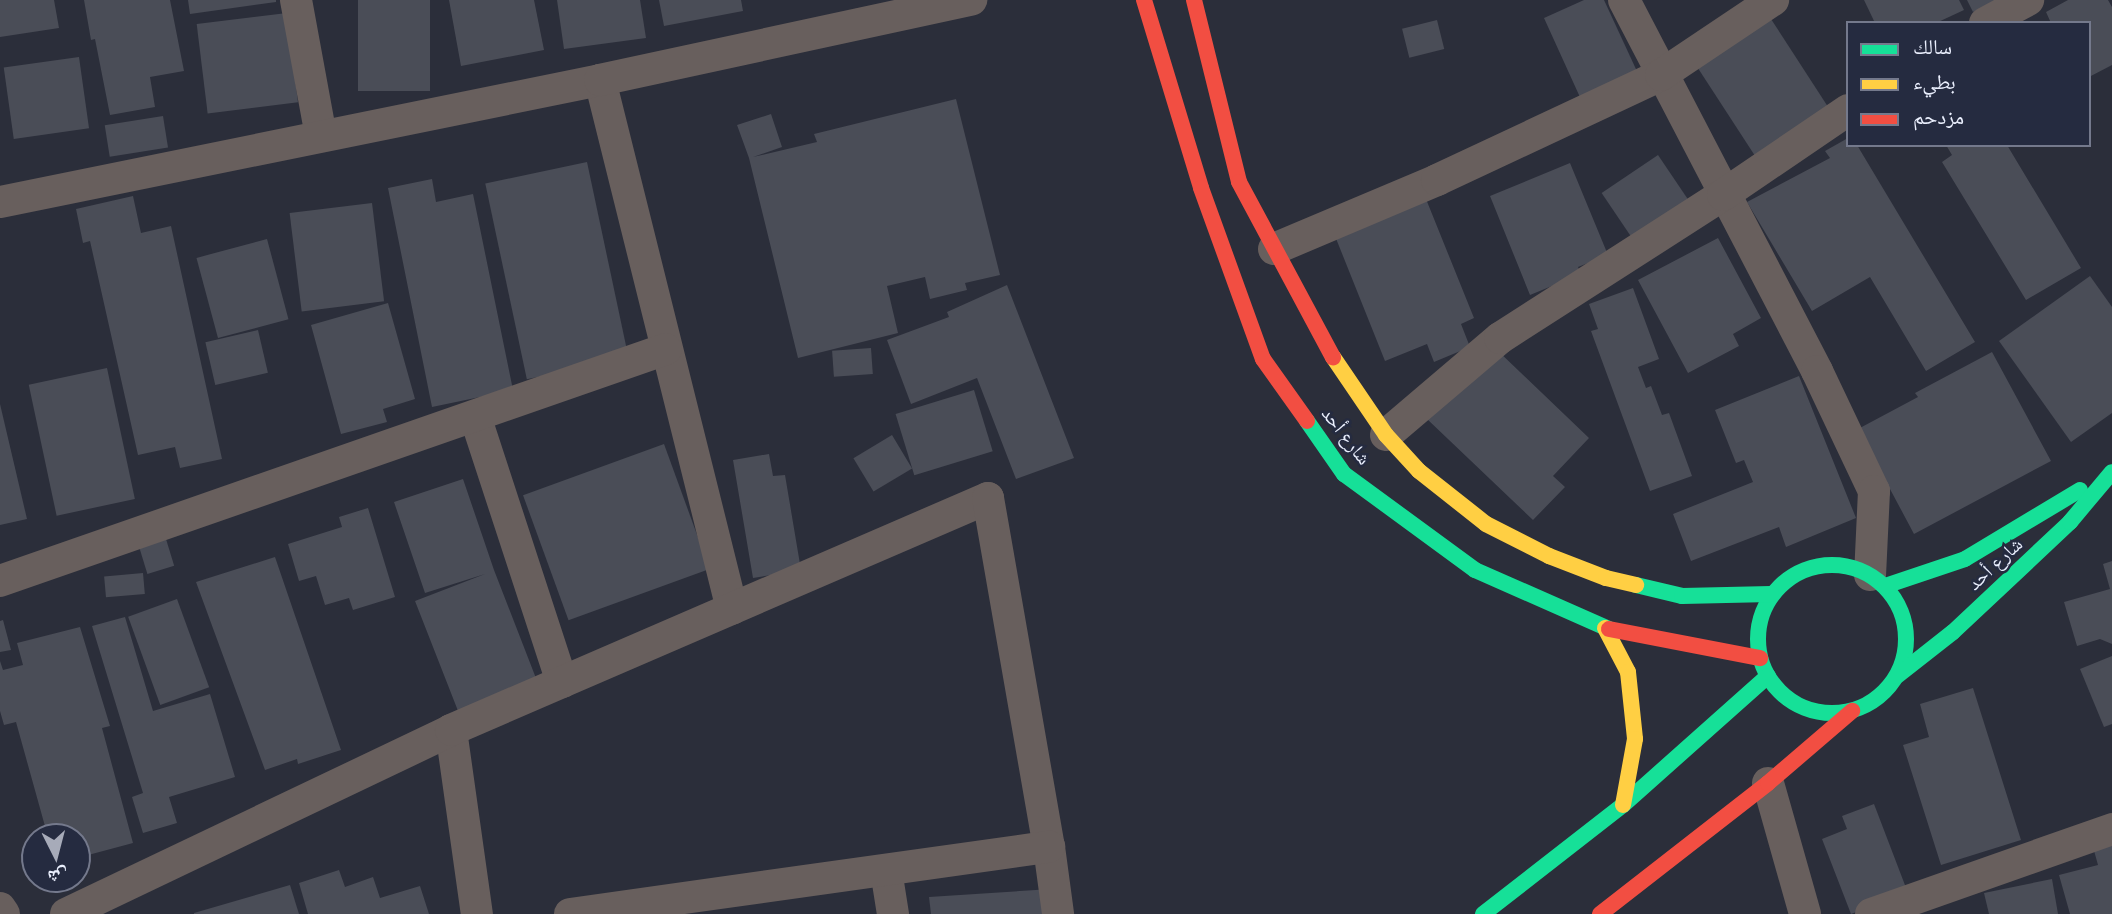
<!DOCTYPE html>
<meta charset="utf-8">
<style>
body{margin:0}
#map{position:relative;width:2112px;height:914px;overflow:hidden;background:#2b2e3a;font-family:"PT Sans","Noto Naskh Arabic",sans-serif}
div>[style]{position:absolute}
.building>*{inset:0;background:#4a4d57;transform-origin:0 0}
.street>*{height:32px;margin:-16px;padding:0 16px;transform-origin:16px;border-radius:16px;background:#685f5d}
.fast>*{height:16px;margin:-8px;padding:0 8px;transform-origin:8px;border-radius:8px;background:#16e098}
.fast>.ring{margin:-8px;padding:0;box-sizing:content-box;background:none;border:16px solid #16e098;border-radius:50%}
.slow>*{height:16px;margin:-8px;padding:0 8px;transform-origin:8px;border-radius:8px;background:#ffcf43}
.jam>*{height:16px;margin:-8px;padding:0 8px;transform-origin:8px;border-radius:8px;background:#f24e42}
span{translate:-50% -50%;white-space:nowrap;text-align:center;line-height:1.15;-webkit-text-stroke:5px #252b40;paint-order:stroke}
.street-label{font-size:19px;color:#eaeffd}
.legend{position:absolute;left:1846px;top:21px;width:245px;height:126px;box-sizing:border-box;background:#252b40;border:2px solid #74798c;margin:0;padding:9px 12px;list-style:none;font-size:21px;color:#eaeffd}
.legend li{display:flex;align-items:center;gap:14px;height:35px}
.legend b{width:35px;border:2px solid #74798c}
.north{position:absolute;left:21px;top:823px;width:70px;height:70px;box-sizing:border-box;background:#252b40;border:2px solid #74798c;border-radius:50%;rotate:174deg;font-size:19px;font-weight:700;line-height:28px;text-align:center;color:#eaeffd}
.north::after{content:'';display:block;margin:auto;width:24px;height:32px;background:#a7abb9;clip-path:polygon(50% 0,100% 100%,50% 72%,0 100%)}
</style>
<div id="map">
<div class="building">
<div style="clip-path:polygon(0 0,54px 0,59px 28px,0 37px)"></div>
<div style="clip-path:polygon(84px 0,170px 0,184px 71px,150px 77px,155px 107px,110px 115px,95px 39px,91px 40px)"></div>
<div style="clip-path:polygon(188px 0,276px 0,276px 2px,190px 14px)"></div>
<div style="left:358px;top:0;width:72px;height:91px"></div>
<div style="clip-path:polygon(449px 0,534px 0,544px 50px,461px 66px)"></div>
<div style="clip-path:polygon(557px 0,640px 0,646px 38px,564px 49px)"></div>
<div style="clip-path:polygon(659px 0,741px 0,743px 11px,664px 26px)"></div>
<div style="clip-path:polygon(1584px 0,1604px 0,1641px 80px,1584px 106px,1544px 18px)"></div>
<div style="clip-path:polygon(1864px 0,1959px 0,1964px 10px,1936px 23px,1875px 23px)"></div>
<div style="clip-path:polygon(1967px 0,1997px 0,1973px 12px)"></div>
<div style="clip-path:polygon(2068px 0,2108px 0,2112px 7px,2112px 65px,2089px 77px,2089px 23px,2051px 23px,2046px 12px)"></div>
<div style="left:287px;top:13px;width:90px;height:91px;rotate:83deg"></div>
<div style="left:1771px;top:19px;width:109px;height:88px;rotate:57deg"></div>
<div style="left:1437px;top:20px;width:30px;height:36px;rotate:76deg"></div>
<div style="left:79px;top:57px;width:72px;height:76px;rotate:82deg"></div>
<div style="clip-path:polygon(956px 99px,1000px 275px,965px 283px,967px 290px,930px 299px,925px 277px,887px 286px,898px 333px,798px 358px,749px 158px,737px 125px,771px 114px,782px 147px,753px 157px,817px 142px,814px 134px)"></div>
<div style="left:163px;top:116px;width:32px;height:59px;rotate:81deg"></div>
<div style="clip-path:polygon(1848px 138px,1848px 145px,1857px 145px,1975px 342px,1926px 371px,1870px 277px,1812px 311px,1747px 202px,1830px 158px,1825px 151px)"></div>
<div style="clip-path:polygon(1946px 145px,2007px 145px,2081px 268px,2026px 300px,1942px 162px,1952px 155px)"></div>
<div style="left:1658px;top:155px;width:58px;height:68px;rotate:56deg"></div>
<div style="left:587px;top:162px;width:200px;height:104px;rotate:78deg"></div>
<div style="clip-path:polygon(1570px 163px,1608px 255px,1578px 267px,1581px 274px,1530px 295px,1490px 196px)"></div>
<div style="clip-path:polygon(432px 179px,436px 202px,473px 194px,513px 390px,432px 407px,388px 188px)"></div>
<div style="clip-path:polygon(133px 196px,141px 233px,171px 226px,222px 459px,180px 468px,175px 447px,138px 455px,90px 241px,83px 243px,76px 209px)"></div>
<div style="clip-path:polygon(1426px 199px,1474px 318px,1461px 324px,1470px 347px,1434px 362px,1427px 344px,1385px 361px,1335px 236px)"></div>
<div style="left:372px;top:203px;width:99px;height:83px;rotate:83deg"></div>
<div style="clip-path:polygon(1718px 238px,1761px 318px,1733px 334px,1739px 346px,1688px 373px,1638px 280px)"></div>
<div style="left:267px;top:239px;width:83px;height:73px;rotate:75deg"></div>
<div style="clip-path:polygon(2090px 276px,2112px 307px,2112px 413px,2071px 442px,1999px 341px)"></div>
<div style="clip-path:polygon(1007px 285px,1074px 458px,1016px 479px,977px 378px,911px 404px,887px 340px,949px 317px,947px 312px)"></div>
<div style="clip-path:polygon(1633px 288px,1659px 359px,1638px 367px,1646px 388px,1651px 386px,1662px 415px,1669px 413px,1692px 476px,1650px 491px,1591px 331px,1598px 329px,1589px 304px)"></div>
<div style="clip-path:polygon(388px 303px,415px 399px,383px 409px,387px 422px,341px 434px,311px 325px)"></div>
<div style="left:258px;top:330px;width:44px;height:54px;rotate:77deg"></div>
<div style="left:871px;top:348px;width:26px;height:39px;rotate:86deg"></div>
<div style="clip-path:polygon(1496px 349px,1589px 438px,1553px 476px,1565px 487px,1533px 520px,1427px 419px)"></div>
<div style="clip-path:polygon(1992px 352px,2051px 461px,1914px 534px,1858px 429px,1918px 397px,1915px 393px)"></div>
<div style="left:107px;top:368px;width:134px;height:80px;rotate:78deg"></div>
<div style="clip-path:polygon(1799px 376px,1856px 518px,1786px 547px,1779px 527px,1691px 561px,1673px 514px,1753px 482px,1744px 460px,1736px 463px,1715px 410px)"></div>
<div style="left:974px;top:390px;width:64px;height:82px;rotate:73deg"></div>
<div style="clip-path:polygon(0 404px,27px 519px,0 525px)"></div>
<div style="left:892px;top:435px;width:39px;height:45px;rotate:59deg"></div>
<div style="left:664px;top:444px;width:133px;height:150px;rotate:70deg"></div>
<div style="clip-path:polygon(769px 454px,773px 476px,785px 475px,801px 570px,753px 578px,733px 460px)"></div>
<div style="clip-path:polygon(463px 479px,494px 570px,539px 686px,460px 716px,415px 601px,485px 574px,425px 593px,394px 502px)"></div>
<div style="clip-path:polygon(368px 508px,395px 597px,353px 610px,349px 598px,325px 605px,316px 576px,299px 581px,288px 544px,342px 527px,339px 517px)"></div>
<div style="left:166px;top:539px;width:28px;height:28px;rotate:73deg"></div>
<div style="clip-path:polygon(275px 557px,341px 750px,298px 764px,297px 759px,265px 770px,196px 582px)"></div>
<div style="clip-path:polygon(2112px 561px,2112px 644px,2100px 639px,2077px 646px,2064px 602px,2110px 589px,2103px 564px)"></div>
<div style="left:143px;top:573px;width:21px;height:39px;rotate:85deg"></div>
<div style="left:177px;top:599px;width:94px;height:52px;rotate:70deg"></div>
<div style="clip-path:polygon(125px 617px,153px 711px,210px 694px,235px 777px,169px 797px,177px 823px,143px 833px,132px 797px,143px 793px,92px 626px)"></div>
<div style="clip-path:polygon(3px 620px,11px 650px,0 652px,0 621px)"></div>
<div style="clip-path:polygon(80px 627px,110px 726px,102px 728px,133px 843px,77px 858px,77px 837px,48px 837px,16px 722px,4px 725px,0 711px,0 661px,3px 670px,23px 665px,17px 643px)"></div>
<div style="clip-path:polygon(2112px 656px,2112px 724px,2104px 727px,2080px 669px)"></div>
<div style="clip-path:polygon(1973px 688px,2021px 840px,1941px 865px,1903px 745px,1929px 737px,1920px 704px)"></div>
<div style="clip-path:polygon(1874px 804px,1908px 893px,1851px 914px,1822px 839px,1847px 829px,1842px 816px)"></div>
<div style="clip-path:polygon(2112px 842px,2112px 914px,2070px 914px,2059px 875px,2098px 865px,2093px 847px)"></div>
<div style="clip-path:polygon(339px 870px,345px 887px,373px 877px,380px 898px,420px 886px,429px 914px,308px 914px,299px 883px)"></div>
<div style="clip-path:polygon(2052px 879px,2058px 914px,1989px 914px,1984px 893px)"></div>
<div style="clip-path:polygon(290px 885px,299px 914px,194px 914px,194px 913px)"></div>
<div style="clip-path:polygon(1051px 889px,1053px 914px,931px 914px,929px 897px)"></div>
</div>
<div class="street">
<div style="left:296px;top:0;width:138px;rotate:79.6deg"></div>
<div style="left:1624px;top:0;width:418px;rotate:62.5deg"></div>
<div style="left:1817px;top:371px;width:133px;rotate:64.6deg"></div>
<div style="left:1874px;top:491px;width:84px;rotate:92.7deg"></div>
<div style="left:1985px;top:23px;width:49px;rotate:-28.1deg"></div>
<div style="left:600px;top:80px;width:545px;rotate:75.99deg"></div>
<div style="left:0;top:202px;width:612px;rotate:-11.49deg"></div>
<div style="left:600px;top:80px;width:380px;rotate:-12.2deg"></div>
<div style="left:1274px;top:249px;width:177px;rotate:-22.9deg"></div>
<div style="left:1437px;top:180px;width:247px;rotate:-25.1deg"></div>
<div style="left:1661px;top:75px;width:135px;rotate:-33.8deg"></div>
<div style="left:475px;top:416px;width:280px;rotate:71.9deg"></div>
<div style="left:1386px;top:435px;width:150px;rotate:-40.4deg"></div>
<div style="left:1500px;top:338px;width:265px;rotate:-32.7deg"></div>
<div style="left:1723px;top:195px;width:151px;rotate:-34.2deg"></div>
<div style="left:0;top:581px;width:705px;rotate:-19.21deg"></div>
<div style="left:451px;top:730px;width:186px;rotate:82deg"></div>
<div style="left:1768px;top:783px;width:136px;rotate:74.2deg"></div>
<div style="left:886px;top:870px;width:45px;rotate:81deg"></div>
<div style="left:0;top:908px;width:7px;rotate:56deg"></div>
<div style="left:66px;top:914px;width:427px;rotate:-25.5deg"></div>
<div style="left:451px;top:730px;width:585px;rotate:-23.37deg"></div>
<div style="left:988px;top:498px;width:354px;rotate:80.1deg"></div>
<div style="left:1049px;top:847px;width:68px;rotate:82.3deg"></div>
<div style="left:570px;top:914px;width:484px;rotate:-8deg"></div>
<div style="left:1871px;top:914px;width:256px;rotate:-19.4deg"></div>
</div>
<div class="fast">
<div style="left:1307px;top:421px;width:65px;rotate:55.1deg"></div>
<div style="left:1344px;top:474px;width:162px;rotate:36.2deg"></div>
<div style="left:1475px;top:570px;width:146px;rotate:23.8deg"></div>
<div class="ring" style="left:1758px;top:565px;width:132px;height:132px"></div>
<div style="left:1636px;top:585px;width:47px;rotate:13.4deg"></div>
<div style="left:1682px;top:596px;width:89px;rotate:-1.3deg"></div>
<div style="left:1885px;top:586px;width:84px;rotate:-18.6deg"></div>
<div style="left:1965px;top:559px;width:134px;rotate:-31deg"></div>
<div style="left:1897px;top:676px;width:71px;rotate:-38.2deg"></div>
<div style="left:1953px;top:632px;width:161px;rotate:-43.2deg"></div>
<div style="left:2070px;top:522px;width:65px;rotate:-50deg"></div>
<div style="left:1483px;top:914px;width:177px;rotate:-37.9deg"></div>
<div style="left:1623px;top:805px;width:194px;rotate:-41.7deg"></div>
</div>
<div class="slow">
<div style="left:1333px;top:357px;width:94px;rotate:55.8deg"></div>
<div style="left:1386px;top:435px;width:49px;rotate:47.5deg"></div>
<div style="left:1419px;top:471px;width:85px;rotate:38.3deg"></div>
<div style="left:1486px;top:524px;width:71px;rotate:26.9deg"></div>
<div style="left:1549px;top:556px;width:61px;rotate:21.1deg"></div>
<div style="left:1606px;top:578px;width:31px;rotate:13deg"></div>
<div style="left:1605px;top:628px;width:50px;rotate:62.4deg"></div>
<div style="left:1628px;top:672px;width:67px;rotate:84deg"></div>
<div style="left:1635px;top:739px;width:67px;rotate:100.3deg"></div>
</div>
<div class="jam">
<div style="left:1144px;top:0;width:196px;rotate:73.1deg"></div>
<div style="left:1201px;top:188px;width:182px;rotate:70.1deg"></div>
<div style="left:1263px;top:359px;width:76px;rotate:54.6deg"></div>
<div style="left:1194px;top:0;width:187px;rotate:76.1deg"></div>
<div style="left:1239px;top:182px;width:199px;rotate:61.8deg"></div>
<div style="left:1609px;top:629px;width:154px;rotate:10.9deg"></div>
<div style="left:1600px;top:914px;width:213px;rotate:-37.9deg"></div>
<div style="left:1768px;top:783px;width:111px;rotate:-40.6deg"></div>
</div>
<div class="street-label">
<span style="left:1346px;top:436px;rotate:52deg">شارع أحد</span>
<span style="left:1995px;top:564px;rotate:-43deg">شارع أحد</span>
</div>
<ul class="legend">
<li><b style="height:9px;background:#16e098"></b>سالك</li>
<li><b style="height:9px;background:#ffcf43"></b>بطيء</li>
<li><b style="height:9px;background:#f24e42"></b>مزدحم</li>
</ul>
<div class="north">ش</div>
</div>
